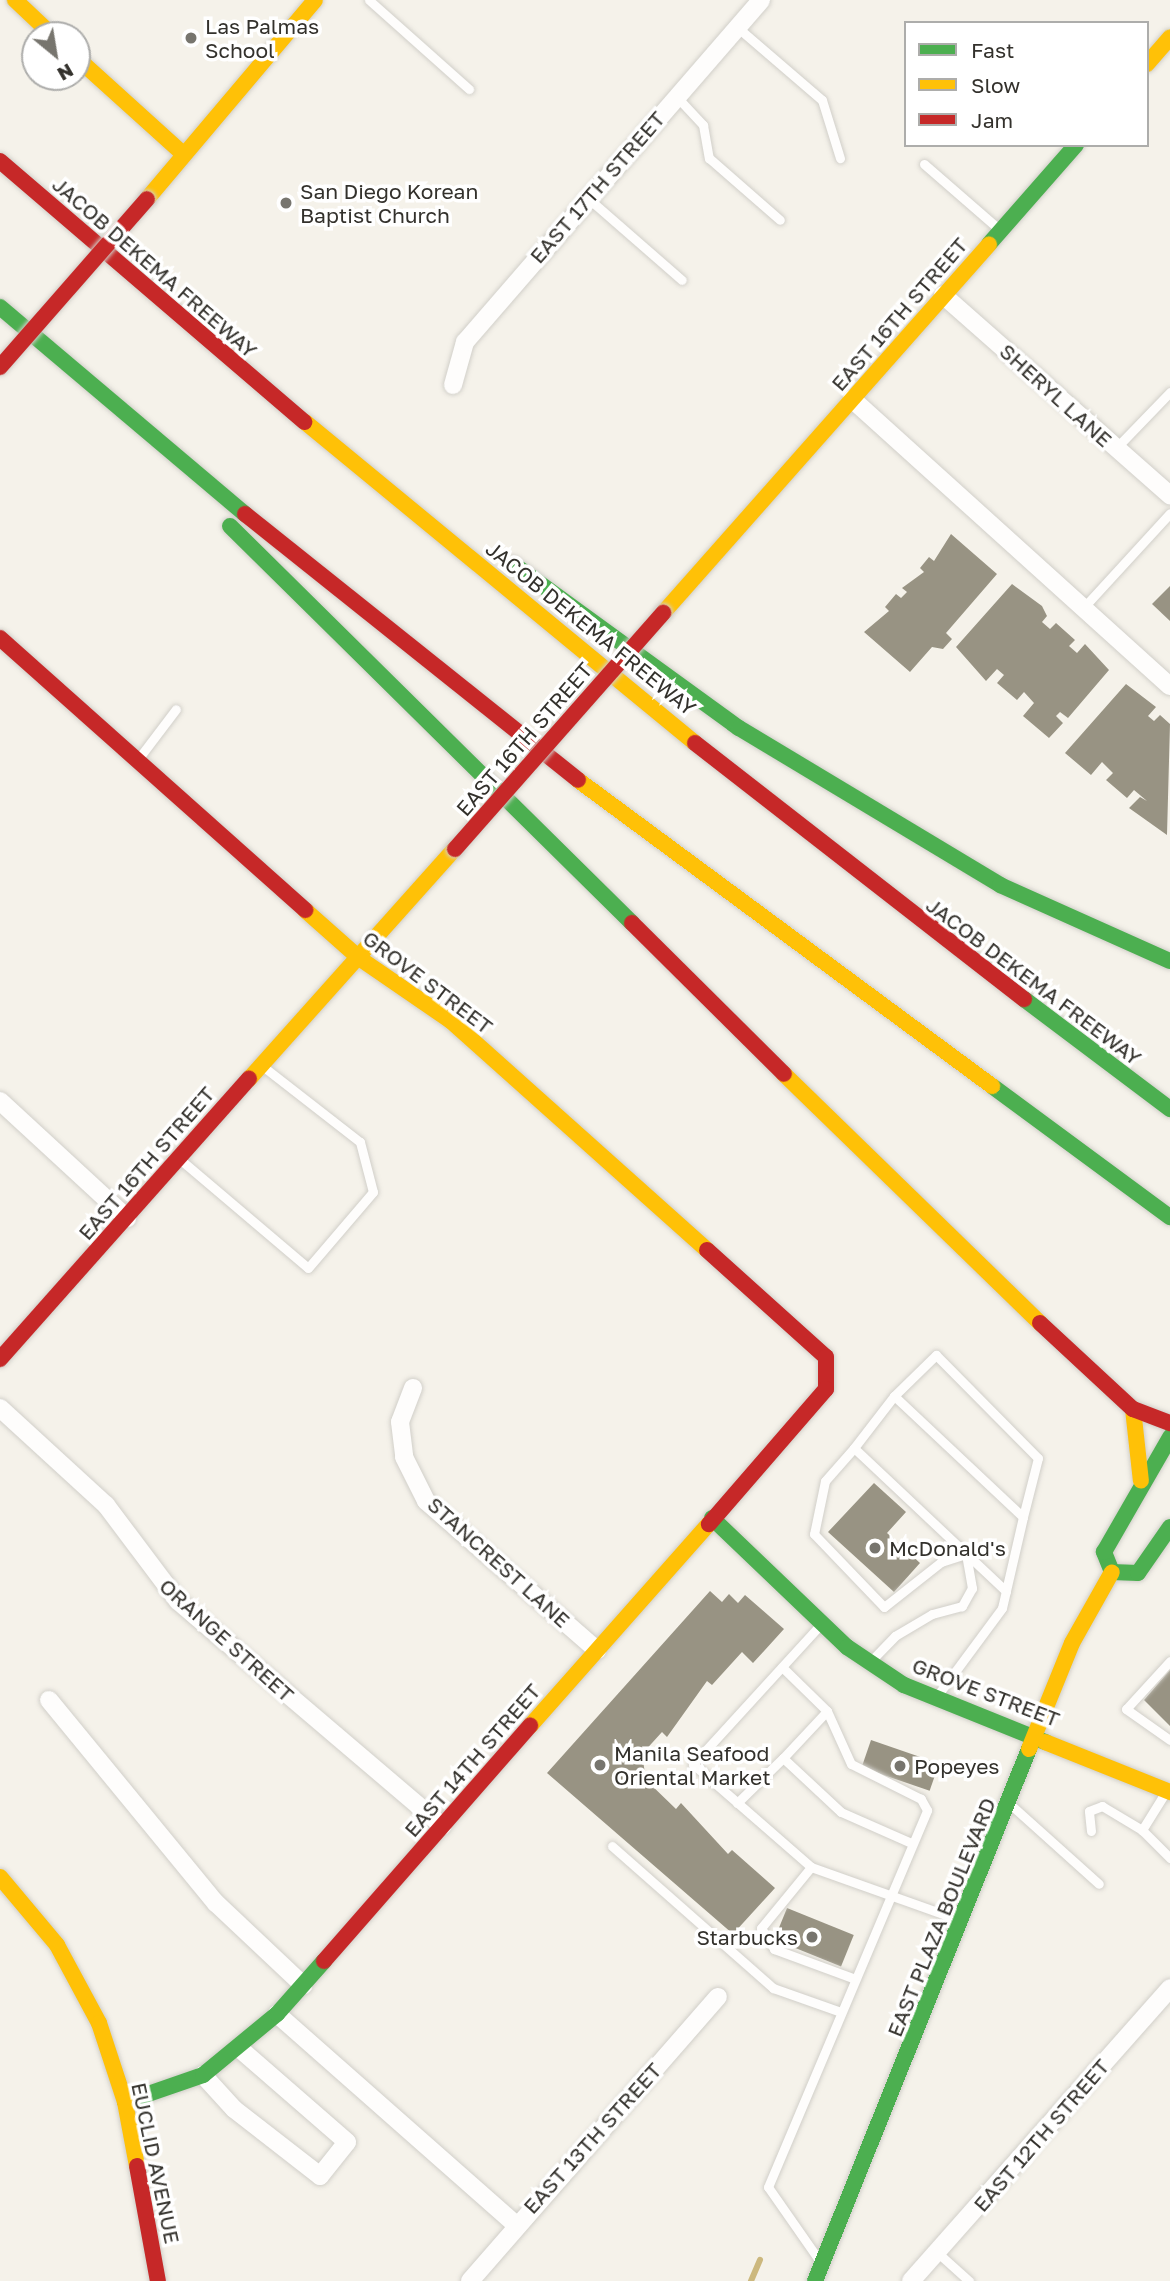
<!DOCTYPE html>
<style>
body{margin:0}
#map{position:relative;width:1170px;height:2281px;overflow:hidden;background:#f5f2ea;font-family:"Golos Text",sans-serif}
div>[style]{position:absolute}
.stream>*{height:6px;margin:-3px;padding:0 3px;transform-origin:3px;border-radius:3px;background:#ccb87e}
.building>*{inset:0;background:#989383;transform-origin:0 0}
.roads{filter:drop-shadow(0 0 2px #d1cfc9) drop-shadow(0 0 2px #d1cfc9)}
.lane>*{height:9px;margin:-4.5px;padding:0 4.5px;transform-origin:4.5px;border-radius:4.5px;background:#fefdfc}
.street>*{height:18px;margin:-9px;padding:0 9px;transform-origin:9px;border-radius:9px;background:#fefdfc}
.fast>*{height:16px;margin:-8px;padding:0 8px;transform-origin:8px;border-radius:8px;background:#4caf50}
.slow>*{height:16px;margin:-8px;padding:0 8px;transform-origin:8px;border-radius:8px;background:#ffc107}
.jam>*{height:16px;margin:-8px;padding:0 8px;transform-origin:8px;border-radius:8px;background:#c62828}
.bridges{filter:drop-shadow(0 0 2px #d1cfc9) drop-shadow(0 0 2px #d1cfc9)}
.jam-bridge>*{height:16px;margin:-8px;padding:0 8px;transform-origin:8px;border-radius:8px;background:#c62828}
.dots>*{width:19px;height:19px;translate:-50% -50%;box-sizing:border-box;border:4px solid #fff;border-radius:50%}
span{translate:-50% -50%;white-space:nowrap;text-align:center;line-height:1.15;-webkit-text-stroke:7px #fff;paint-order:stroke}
.poi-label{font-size:21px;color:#33312c}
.left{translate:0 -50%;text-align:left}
.right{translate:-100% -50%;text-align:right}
.street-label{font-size:21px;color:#33312c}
.legend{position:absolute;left:904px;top:21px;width:245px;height:126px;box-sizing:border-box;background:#fff;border:2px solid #adadab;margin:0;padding:9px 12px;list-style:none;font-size:21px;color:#33312c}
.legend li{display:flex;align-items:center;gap:14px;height:35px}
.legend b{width:35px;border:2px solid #adadab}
.north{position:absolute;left:21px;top:21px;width:70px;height:70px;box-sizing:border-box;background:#fff;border:2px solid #adadab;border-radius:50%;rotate:150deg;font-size:19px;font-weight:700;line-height:28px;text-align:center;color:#33312c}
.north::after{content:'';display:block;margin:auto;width:24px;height:32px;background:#77756e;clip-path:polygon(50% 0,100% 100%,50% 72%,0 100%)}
</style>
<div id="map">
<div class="stream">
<div style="left:751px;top:2281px;width:23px;rotate:-67deg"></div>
</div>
<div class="building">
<div style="clip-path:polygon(951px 534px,997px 574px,946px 633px,952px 639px,943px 649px,932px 647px,910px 672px,864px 632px,889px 611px,885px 607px,896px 594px,901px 598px,907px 592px,902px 588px,924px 572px,920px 568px,929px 557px,934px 561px)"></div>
<div style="clip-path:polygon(1012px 584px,1042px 606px,1047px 616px,1042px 622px,1050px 629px,1056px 623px,1075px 640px,1069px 646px,1077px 653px,1085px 644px,1109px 670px,1068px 718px,1060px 712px,1056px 716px,1063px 723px,1049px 738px,1023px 716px,1034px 703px,1024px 692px,1017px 700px,997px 683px,1004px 675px,997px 669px,986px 681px,956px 647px)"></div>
<div style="clip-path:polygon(1170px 586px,1170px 621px,1152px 604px)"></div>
<div style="clip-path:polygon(1126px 684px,1156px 707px,1148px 716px,1154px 721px,1160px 715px,1170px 724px,1167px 835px,1129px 808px,1140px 797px,1147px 801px,1134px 790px,1127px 798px,1106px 780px,1113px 773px,1102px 762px,1091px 775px,1065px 753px)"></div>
<div style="clip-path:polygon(874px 1483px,906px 1512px,887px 1533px,920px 1563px,894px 1592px,828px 1532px)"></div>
<div style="clip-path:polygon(710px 1591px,722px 1602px,729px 1594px,738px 1603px,745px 1595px,784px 1629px,753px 1663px,742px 1652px,712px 1685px,707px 1681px,667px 1737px,662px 1732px,642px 1754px,646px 1780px,676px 1809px,681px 1803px,728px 1854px,732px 1850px,775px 1888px,733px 1934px,547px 1773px)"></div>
<div style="clip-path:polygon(1170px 1670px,1170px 1726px,1144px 1700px)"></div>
<div style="left:871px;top:1740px;width:72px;height:29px;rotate:19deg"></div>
<div style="left:787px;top:1908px;width:72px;height:34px;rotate:22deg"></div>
</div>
<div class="roads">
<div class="lane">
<div style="left:369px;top:0;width:134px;rotate:41.7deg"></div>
<div style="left:737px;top:27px;width:112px;rotate:40.7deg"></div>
<div style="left:822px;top:100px;width:61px;rotate:72.8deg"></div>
<div style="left:676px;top:96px;width:40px;rotate:47deg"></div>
<div style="left:703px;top:125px;width:34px;rotate:80deg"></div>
<div style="left:709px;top:158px;width:94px;rotate:41.1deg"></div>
<div style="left:924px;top:164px;width:101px;rotate:41deg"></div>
<div style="left:589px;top:199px;width:123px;rotate:41.1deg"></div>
<div style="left:1116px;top:448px;width:78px;rotate:-46deg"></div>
<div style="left:1084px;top:607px;width:127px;rotate:-47.5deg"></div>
<div style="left:139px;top:758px;width:61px;rotate:-52.9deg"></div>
<div style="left:182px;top:1161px;width:165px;rotate:40.3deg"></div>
<div style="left:308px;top:1268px;width:100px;rotate:-49.5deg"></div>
<div style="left:373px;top:1192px;width:52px;rotate:-104.6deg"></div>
<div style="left:360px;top:1142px;width:120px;rotate:-142.1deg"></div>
<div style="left:894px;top:1396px;width:59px;rotate:-44.3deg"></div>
<div style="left:936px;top:1355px;width:145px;rotate:45.3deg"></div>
<div style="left:1038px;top:1458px;width:61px;rotate:104.3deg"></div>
<div style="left:854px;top:1448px;width:44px;rotate:131.3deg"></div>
<div style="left:825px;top:1481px;width:54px;rotate:101.7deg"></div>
<div style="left:814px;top:1534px;width:101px;rotate:46.2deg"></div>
<div style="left:884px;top:1607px;width:73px;rotate:-38.3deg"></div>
<div style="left:941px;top:1562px;width:26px;rotate:-18deg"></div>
<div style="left:966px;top:1554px;width:35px;rotate:80deg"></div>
<div style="left:972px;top:1588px;width:21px;rotate:119deg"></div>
<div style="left:962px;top:1606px;width:31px;rotate:165deg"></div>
<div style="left:932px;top:1614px;width:43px;rotate:149.3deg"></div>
<div style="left:895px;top:1636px;width:35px;rotate:134deg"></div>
<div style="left:821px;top:1624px;width:190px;rotate:132.4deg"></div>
<div style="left:693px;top:1764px;width:157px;rotate:41.1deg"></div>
<div style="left:811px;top:1867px;width:155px;rotate:19.6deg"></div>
<div style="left:1170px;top:1661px;width:65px;rotate:132.5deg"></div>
<div style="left:1126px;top:1709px;width:54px;rotate:35.2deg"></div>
<div style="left:782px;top:1667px;width:63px;rotate:44.4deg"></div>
<div style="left:827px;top:1711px;width:64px;rotate:133.1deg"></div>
<div style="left:937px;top:1696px;width:109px;rotate:-53.5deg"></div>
<div style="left:1002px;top:1608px;width:93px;rotate:-77deg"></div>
<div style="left:1023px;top:1517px;width:177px;rotate:-136.8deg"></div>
<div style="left:894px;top:1396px;width:66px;rotate:127.6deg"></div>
<div style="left:854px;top:1448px;width:209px;rotate:43.3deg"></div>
<div style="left:1165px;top:1793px;width:44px;rotate:121.9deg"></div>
<div style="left:1142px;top:1830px;width:40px;rotate:45deg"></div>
<div style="left:737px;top:1803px;width:64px;rotate:-44.4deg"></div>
<div style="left:783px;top:1758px;width:79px;rotate:43deg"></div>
<div style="left:841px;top:1812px;width:74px;rotate:23.8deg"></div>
<div style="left:1011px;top:1805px;width:118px;rotate:41.9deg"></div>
<div style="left:1091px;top:1831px;width:20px;rotate:-96deg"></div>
<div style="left:1089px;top:1811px;width:14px;rotate:-21deg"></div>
<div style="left:1102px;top:1806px;width:47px;rotate:31deg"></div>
<div style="left:612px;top:1846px;width:215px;rotate:41.4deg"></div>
<div style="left:773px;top:1988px;width:72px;rotate:19.4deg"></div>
<div style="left:811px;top:1867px;width:79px;rotate:129.3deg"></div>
<div style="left:761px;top:1928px;width:25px;rotate:58deg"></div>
<div style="left:774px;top:1949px;width:86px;rotate:20.3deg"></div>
<div style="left:938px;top:2253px;width:42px;rotate:42.1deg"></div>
<div style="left:819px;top:2260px;width:89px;rotate:-124.9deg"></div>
<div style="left:768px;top:2187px;width:409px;rotate:-67.1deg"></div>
<div style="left:927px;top:1810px;width:13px;rotate:-119deg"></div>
<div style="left:921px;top:1799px;width:78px;rotate:-153.4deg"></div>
<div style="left:851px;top:1764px;width:58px;rotate:-114.4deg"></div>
</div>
<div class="street">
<div style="left:943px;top:295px;width:303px;rotate:41.4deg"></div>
<div style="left:453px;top:385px;width:45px;rotate:-74.4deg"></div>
<div style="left:465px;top:342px;width:452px;rotate:-49.1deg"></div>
<div style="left:852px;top:399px;width:428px;rotate:42.1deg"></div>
<div style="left:0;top:1101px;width:173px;rotate:42.7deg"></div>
<div style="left:413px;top:1388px;width:36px;rotate:111deg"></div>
<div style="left:400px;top:1422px;width:35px;rotate:83deg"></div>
<div style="left:404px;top:1457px;width:49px;rotate:63.4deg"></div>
<div style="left:426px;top:1501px;width:227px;rotate:41.1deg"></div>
<div style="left:0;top:1408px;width:144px;rotate:42.5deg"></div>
<div style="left:106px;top:1505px;width:120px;rotate:53.1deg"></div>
<div style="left:178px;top:1601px;width:347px;rotate:40.4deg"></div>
<div style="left:49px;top:1700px;width:263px;rotate:50.6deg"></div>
<div style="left:216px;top:1903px;width:120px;rotate:43.3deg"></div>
<div style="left:277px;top:2014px;width:317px;rotate:41.4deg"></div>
<div style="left:203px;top:2075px;width:46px;rotate:47.6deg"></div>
<div style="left:234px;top:2109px;width:109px;rotate:37.9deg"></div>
<div style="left:320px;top:2176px;width:43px;rotate:-51.5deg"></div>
<div style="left:347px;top:2142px;width:140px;rotate:-139deg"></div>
<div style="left:470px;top:2281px;width:377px;rotate:-48.9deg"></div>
<div style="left:911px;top:2281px;width:391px;rotate:-48.5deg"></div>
</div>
<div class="fast">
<div style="left:989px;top:244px;width:132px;rotate:-48.7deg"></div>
<div style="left:0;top:307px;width:321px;rotate:40.2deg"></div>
<div style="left:230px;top:526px;width:565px;rotate:44.64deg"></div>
<div style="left:513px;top:564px;width:279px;rotate:36deg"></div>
<div style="left:739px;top:728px;width:305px;rotate:31deg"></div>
<div style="left:1000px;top:885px;width:186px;rotate:24.1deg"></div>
<div style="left:1024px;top:999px;width:183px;rotate:37deg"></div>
<div style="left:992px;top:1086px;width:221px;rotate:36.4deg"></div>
<div style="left:712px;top:1518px;width:187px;rotate:43.7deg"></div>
<div style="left:847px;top:1647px;width:69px;rotate:33.7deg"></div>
<div style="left:904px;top:1685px;width:152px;rotate:22deg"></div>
<div style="left:1112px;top:1572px;width:22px;rotate:-112deg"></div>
<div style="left:1104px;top:1552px;width:133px;rotate:-60.1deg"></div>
<div style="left:1112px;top:1572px;width:26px;rotate:2deg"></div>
<div style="left:1138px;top:1573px;width:56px;rotate:-55.2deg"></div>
<div style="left:125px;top:2102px;width:83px;rotate:-19.1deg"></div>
<div style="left:203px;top:2075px;width:96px;rotate:-39.5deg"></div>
<div style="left:277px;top:2014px;width:71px;rotate:-48.4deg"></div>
<div style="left:815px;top:2281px;width:573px;rotate:-68.09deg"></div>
</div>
<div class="slow">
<div style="left:15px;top:0;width:51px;rotate:43.4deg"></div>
<div style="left:77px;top:58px;width:140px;rotate:42.1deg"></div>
<div style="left:1147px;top:64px;width:35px;rotate:-49deg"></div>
<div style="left:147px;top:199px;width:260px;rotate:-49.8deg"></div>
<div style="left:305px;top:422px;width:505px;rotate:39.46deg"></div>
<div style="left:663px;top:613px;width:492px;rotate:-48.5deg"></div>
<div style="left:578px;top:780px;width:515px;rotate:36.47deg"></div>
<div style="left:305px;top:910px;width:72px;rotate:41.6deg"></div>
<div style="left:359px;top:958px;width:112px;rotate:34.4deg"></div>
<div style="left:451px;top:1021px;width:343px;rotate:41.8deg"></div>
<div style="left:784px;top:1074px;width:357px;rotate:44.2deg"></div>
<div style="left:249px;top:1079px;width:309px;rotate:-48.2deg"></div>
<div style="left:1133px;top:1409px;width:72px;rotate:83.7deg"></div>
<div style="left:530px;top:1726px;width:270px;rotate:-48.5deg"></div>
<div style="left:1045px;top:1742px;width:135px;rotate:21.8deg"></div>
<div style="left:1029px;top:1749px;width:114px;rotate:-67.9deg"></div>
<div style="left:1072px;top:1643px;width:81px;rotate:-60.6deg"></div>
<div style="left:0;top:1877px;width:89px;rotate:50deg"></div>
<div style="left:57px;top:1945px;width:89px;rotate:61.7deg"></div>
<div style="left:99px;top:2023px;width:83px;rotate:71.8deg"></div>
<div style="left:125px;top:2102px;width:65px;rotate:79.4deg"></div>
</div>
<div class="jam">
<div style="left:0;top:161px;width:401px;rotate:40.6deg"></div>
<div style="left:245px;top:514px;width:426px;rotate:38.6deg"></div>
<div style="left:0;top:638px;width:409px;rotate:41.7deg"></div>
<div style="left:695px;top:743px;width:417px;rotate:37.9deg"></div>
<div style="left:632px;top:923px;width:214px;rotate:44.8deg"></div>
<div style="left:707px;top:1250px;width:160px;rotate:42deg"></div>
<div style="left:826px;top:1357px;width:32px;rotate:90deg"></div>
<div style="left:826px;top:1389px;width:179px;rotate:130.9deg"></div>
<div style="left:1040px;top:1323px;width:127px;rotate:42.8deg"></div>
<div style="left:1133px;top:1409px;width:40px;rotate:21deg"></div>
<div style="left:0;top:1359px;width:375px;rotate:-48.4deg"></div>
<div style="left:324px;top:1961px;width:313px;rotate:-48.8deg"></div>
<div style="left:137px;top:2166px;width:117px;rotate:79.7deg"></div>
</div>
</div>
<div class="bridges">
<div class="jam-bridge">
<div style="left:0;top:367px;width:223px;rotate:-48.8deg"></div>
<div style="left:455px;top:849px;width:315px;rotate:-48.6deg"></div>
</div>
</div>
<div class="dots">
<div style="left:191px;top:38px;background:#77756e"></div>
<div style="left:286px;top:203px;background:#77756e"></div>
<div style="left:875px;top:1548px;background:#77756e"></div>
<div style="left:600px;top:1765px;background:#77756e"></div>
<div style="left:900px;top:1766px;background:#77756e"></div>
<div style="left:812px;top:1937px;background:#77756e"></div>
</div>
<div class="poi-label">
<span class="left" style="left:205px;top:38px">Las Palmas<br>School</span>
<span class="left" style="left:300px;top:203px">San Diego Korean<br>Baptist Church</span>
<span class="left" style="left:889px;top:1548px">McDonald's</span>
<span class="left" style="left:614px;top:1765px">Manila Seafood<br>Oriental Market</span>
<span class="left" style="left:914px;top:1766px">Popeyes</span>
<span class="right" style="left:798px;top:1937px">Starbucks</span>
</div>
<div class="street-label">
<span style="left:597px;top:187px;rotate:-49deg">EAST 17TH STREET</span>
<span style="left:155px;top:267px;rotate:41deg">JACOB DEKEMA FREEWAY</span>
<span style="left:899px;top:314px;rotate:-49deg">EAST 16TH STREET</span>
<span style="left:1056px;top:395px;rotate:42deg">SHERYL LANE</span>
<span style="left:591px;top:628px;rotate:39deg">JACOB DEKEMA FREEWAY</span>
<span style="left:524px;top:739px;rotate:-49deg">EAST 16TH STREET</span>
<span style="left:1034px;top:981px;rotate:37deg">JACOB DEKEMA FREEWAY</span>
<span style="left:428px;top:982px;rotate:37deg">GROVE STREET</span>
<span style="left:146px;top:1163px;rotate:-49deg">EAST 16TH STREET</span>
<span style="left:499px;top:1562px;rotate:42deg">STANCREST LANE</span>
<span style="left:227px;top:1640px;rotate:42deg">ORANGE STREET</span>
<span style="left:986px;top:1692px;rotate:21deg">GROVE STREET</span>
<span style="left:472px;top:1760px;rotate:-49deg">EAST 14TH STREET</span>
<span style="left:941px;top:1917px;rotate:-68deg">EAST PLAZA BOULEVARD</span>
<span style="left:1041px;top:2135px;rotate:-49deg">EAST 12TH STREET</span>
<span style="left:592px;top:2138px;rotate:-48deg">EAST 13TH STREET</span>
<span style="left:156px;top:2163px;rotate:78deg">EUCLID AVENUE</span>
</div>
<ul class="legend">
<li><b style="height:9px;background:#4caf50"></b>Fast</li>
<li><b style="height:9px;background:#ffc107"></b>Slow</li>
<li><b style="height:9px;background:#c62828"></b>Jam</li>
</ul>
<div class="north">N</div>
</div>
